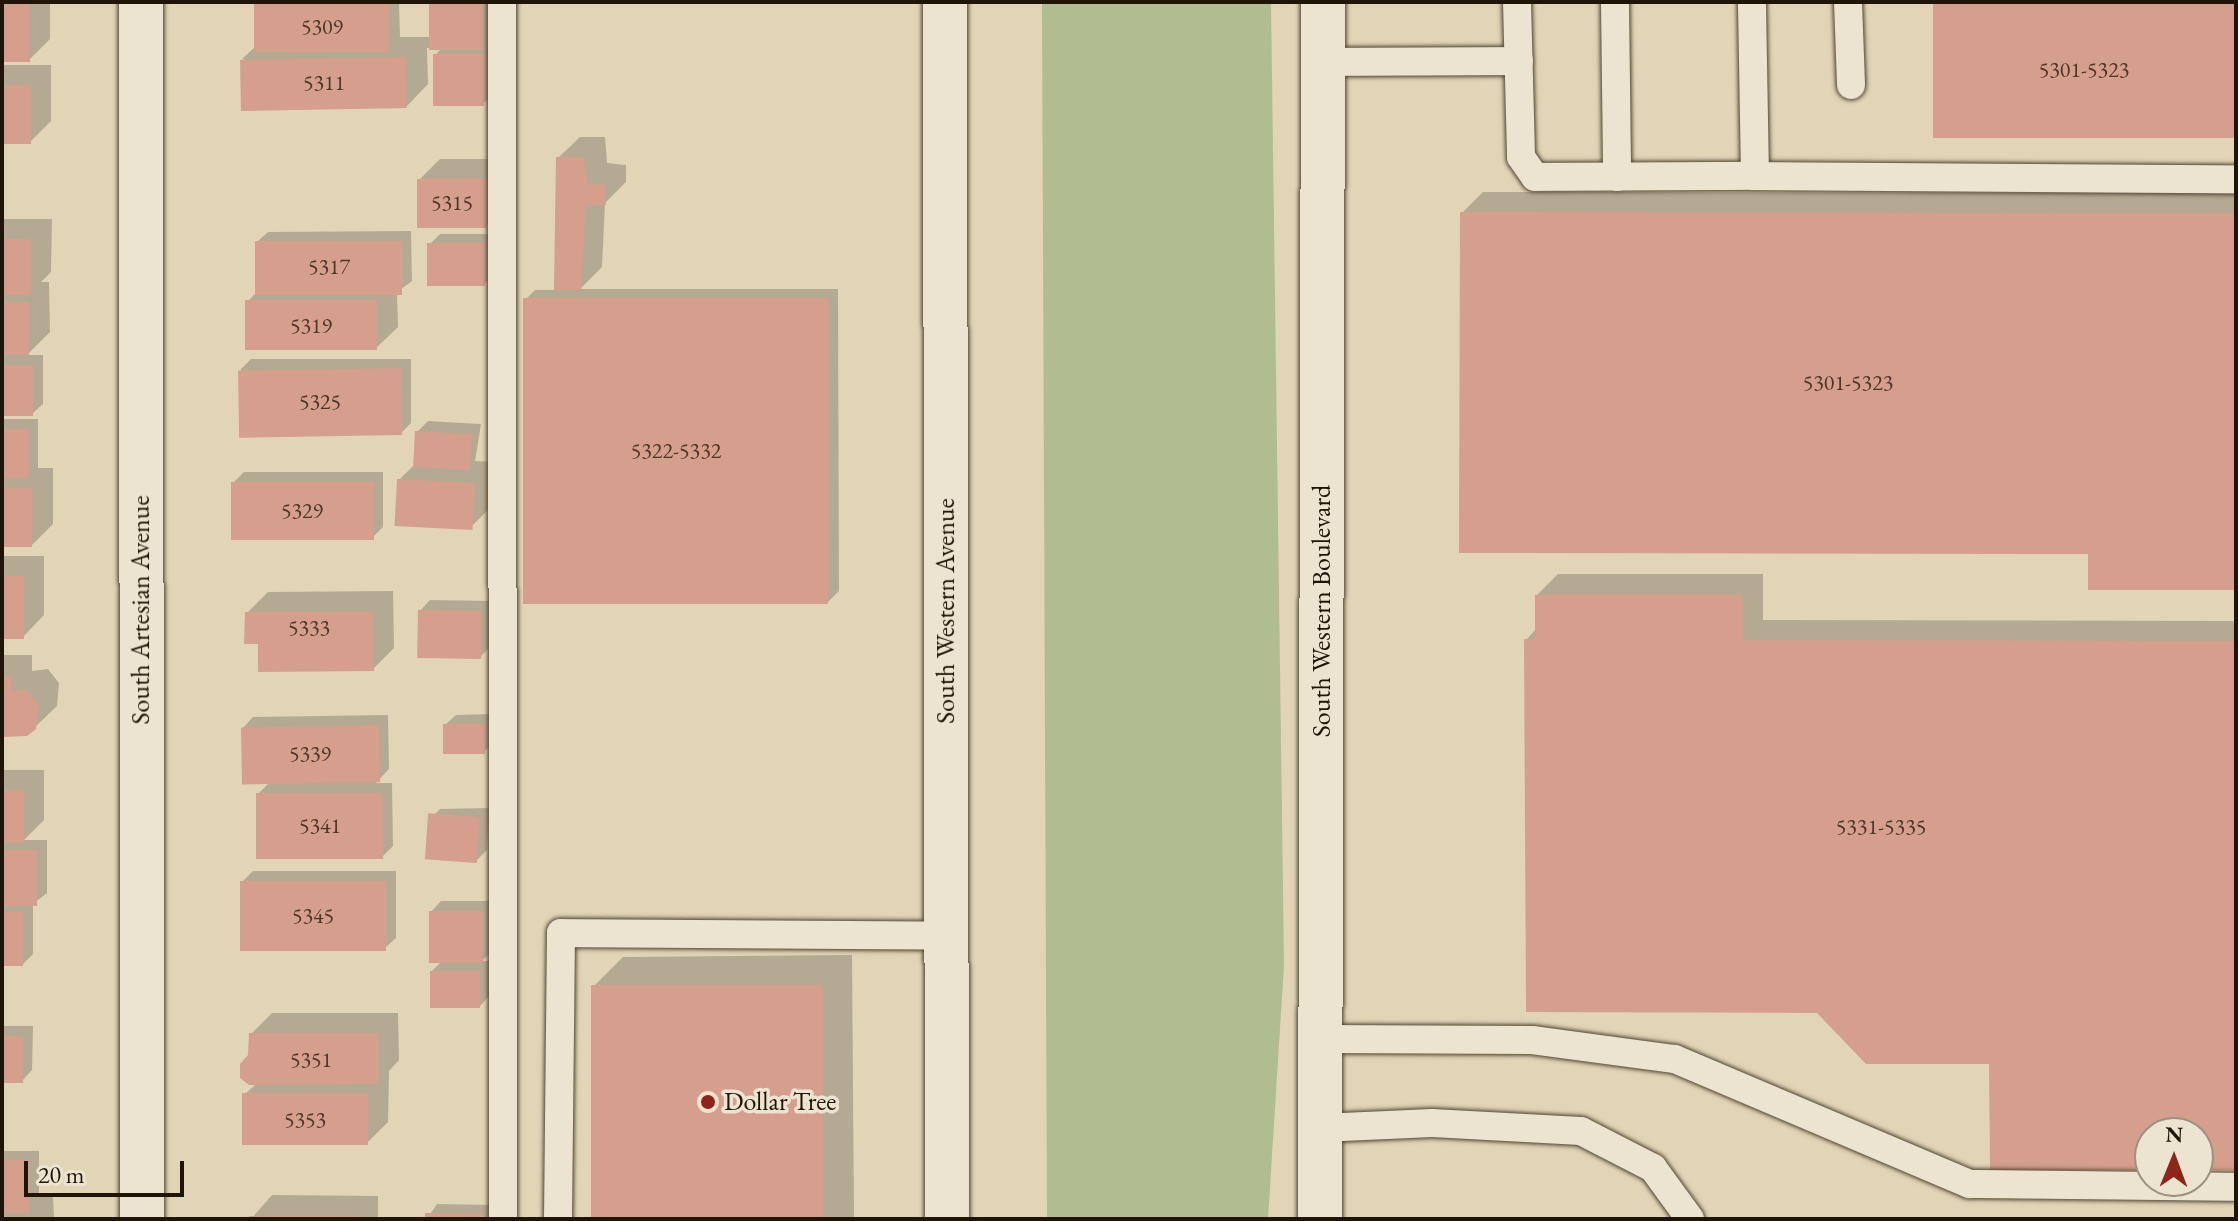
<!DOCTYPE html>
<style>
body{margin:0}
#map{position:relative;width:2238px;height:1221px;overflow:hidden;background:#e2d4b7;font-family:"EB Garamond",serif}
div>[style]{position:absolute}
.green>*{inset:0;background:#afbd91}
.shadow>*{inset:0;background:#0003}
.building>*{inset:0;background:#d69e8c;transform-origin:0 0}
.roads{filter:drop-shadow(0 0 2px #504532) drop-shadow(0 0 2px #504532)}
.lane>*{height:28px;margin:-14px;padding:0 14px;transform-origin:14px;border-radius:14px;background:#ece3d0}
.street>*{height:44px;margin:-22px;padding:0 22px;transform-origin:22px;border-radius:22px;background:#ece3d0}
.secondary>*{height:44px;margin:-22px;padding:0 22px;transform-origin:22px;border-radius:22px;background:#ece3d0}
.dots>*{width:22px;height:22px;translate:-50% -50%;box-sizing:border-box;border:4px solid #ece3d0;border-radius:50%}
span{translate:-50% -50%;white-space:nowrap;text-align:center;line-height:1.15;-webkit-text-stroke:7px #ece3d0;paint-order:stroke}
.number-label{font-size:22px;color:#4d3728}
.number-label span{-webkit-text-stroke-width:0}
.street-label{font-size:26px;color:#1f1506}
.poi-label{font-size:26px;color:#1f1506}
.left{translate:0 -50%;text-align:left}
.frame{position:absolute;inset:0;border:4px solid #1f1506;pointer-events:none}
.north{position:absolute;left:2134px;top:1117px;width:80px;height:80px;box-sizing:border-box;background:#ece3d0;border:2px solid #9a917f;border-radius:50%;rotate:1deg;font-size:22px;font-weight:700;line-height:32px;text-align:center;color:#1f1506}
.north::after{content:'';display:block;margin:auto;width:28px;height:36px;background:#8f2418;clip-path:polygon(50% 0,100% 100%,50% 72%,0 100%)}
.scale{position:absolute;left:24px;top:1161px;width:160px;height:36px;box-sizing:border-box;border:4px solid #1f1506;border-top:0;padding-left:10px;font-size:24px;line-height:28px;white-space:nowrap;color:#1f1506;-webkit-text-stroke:6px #ece3d0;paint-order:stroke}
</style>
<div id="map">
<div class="green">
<div style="clip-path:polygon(1042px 2px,1271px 2px,1284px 965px,1268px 1219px,1047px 1219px)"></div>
</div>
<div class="shadow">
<div style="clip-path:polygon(2px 2px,50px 2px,50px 39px,29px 60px,2px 60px)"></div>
<div style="clip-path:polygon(256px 2px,399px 2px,400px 37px,431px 37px,431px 2px,493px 2px,494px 38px,488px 44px,494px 44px,494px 93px,484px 103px,435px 55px,442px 48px,427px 48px,428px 84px,407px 106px,242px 59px,256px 46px)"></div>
<div style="clip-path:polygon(2px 65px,51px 65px,51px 121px,30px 142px,2px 142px)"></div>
<div style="clip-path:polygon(580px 137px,605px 137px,607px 163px,626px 165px,626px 182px,605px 203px,602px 267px,580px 289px,838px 289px,839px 591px,828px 602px,525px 300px,535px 290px,556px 290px,558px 158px)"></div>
<div style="clip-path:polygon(440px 159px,508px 159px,508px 204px,486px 225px,419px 180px)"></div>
<div style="clip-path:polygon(1483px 192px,2236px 193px,2236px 587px,2090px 552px,1462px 213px)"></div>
<div style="clip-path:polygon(2px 219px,52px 219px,51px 272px,41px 282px,49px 282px,50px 332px,27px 355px,43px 355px,43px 404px,32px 414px,2px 414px)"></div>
<div style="clip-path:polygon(411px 231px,412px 281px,397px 292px,398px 327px,376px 348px,247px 302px,258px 291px,257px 242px,268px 232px)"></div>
<div style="clip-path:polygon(440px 234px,495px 234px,495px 274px,484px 284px,429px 245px)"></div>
<div style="clip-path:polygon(251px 359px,411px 359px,411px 423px,401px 433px,240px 370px)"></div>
<div style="clip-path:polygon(2px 419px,38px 419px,38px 468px,53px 468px,53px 524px,32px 545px,2px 545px)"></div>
<div style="clip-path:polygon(428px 421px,481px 424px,475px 461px,495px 462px,494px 504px,473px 525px,399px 480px,415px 464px,417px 432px)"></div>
<div style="clip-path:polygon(244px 472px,383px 472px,383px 527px,372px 538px,233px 483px)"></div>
<div style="clip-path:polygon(2px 556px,44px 556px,44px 615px,23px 637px,2px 637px)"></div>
<div style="clip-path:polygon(1558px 574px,1763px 574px,1763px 620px,2236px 621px,2236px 1168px,2198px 1168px,2198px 1133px,2150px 1133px,2150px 1168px,1991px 1062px,1526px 640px,1537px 628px,1537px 595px)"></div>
<div style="clip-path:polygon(393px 591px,394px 648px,373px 669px,260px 642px,247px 613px,268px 592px)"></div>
<div style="clip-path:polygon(430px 600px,492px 601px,491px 646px,481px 656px,420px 611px)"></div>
<div style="clip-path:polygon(2px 655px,32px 655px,32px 671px,48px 669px,59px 683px,57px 706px,35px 727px,2px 735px)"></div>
<div style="clip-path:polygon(494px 714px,495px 741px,485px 751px,445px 725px,456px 715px)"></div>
<div style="clip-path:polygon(388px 715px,389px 769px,376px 783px,392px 783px,393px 846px,383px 856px,258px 794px,271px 781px,243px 728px,253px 717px)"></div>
<div style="clip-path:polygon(2px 770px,44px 770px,44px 820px,24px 840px,47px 840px,47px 893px,33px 904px,33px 954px,23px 964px,2px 964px)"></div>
<div style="clip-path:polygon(489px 808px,487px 850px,476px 861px,430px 819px,440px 809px)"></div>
<div style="clip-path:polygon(253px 871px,396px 871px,396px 938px,385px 948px,242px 882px)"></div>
<div style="clip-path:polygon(441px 901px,492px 901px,492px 951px,482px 961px,490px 961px,490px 995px,480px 1006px,432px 971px,442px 961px,431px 912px)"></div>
<div style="clip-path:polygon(852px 955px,854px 1219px,594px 1219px,593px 987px,623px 957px)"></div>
<div style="clip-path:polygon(272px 1013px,398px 1013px,399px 1060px,389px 1071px,388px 1122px,367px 1143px,244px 1095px,257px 1083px,251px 1034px)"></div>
<div style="clip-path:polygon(2px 1026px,33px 1026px,32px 1070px,22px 1081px,2px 1081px)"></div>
<div style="clip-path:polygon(2px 1151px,39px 1151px,39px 1197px,53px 1197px,54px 1219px,2px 1219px)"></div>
<div style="clip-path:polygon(272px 1195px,378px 1196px,378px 1219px,251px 1219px)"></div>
<div style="clip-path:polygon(437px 1204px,493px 1205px,493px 1219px,427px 1219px)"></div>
</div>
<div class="building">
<div style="left:254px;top:2px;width:135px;height:50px"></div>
<div style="left:429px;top:2px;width:54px;height:48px"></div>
<div style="left:1933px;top:2px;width:303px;height:136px"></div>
<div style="left:2px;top:3px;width:28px;height:59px"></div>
<div style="left:433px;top:54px;width:51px;height:52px"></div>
<div style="left:406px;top:57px;width:51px;height:166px;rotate:89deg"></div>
<div style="left:2px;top:85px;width:29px;height:59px"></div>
<div style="clip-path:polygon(556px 157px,584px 157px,587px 184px,605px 185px,606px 205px,586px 205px,581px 290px,554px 291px)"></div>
<div style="left:417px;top:179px;width:70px;height:49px"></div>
<div style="clip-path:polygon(1460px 212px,2236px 213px,2236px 590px,2088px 590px,2088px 554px,1459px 553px)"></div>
<div style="left:2px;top:239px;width:29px;height:56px"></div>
<div style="left:255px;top:241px;width:147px;height:54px"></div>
<div style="left:485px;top:243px;width:43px;height:58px;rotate:90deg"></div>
<div style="left:828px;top:298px;width:306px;height:305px;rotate:90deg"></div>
<div style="left:377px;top:300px;width:50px;height:132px;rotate:90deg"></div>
<div style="left:2px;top:302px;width:27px;height:53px"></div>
<div style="left:2px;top:365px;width:31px;height:51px"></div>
<div style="left:401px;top:368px;width:67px;height:163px;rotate:89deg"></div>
<div style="left:2px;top:429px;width:26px;height:49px"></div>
<div style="left:415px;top:431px;width:57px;height:36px;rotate:3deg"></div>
<div style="left:397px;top:479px;width:78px;height:47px;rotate:3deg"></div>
<div style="left:231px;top:482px;width:143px;height:58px"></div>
<div style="left:2px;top:488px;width:30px;height:59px"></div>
<div style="left:2px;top:576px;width:22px;height:63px"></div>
<div style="clip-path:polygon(1535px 595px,1743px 595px,1743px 640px,2236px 641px,2236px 1170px,2198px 1170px,2198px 1133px,2150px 1133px,2150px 1170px,1990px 1170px,1989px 1064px,1866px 1064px,1817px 1013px,1526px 1012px,1524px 639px,1535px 639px)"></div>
<div style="left:418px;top:610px;width:64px;height:48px;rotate:1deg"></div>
<div style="clip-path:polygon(245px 612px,373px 612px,374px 671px,258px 672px,258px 644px,244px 644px)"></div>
<div style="clip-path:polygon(2px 676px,11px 676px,12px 691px,26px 689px,39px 705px,36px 729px,27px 736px,2px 737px)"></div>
<div style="left:443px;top:724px;width:42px;height:30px"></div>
<div style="left:379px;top:725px;width:57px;height:138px;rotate:89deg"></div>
<div style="left:2px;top:790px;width:22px;height:53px"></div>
<div style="left:256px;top:793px;width:127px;height:66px"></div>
<div style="left:480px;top:817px;width:46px;height:52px;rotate:94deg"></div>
<div style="left:2px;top:850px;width:35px;height:56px"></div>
<div style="left:240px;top:881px;width:146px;height:70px"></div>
<div style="left:429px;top:911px;width:54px;height:52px"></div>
<div style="left:2px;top:912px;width:21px;height:54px"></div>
<div style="left:430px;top:971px;width:50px;height:37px"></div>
<div style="left:823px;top:985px;width:234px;height:232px;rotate:90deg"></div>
<div style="clip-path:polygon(249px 1033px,378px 1033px,378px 1084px,249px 1085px,240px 1078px,240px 1064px,248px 1055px)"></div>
<div style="left:2px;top:1036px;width:21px;height:47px"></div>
<div style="left:368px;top:1093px;width:52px;height:126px;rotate:90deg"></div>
<div style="left:2px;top:1160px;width:27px;height:53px"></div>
<div style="clip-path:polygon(425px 1213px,483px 1214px,484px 1219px,425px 1219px)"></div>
<div style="left:249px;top:1216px;width:108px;height:3px"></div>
</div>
<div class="roads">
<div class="lane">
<div style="left:502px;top:2px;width:1217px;rotate:89.95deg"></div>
<div style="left:1517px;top:2px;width:155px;rotate:88.5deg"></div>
<div style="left:1521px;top:157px;width:24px;rotate:55deg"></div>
<div style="left:1535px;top:177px;width:220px;rotate:-0.3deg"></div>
<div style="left:1755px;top:176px;width:174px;rotate:-91deg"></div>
<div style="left:1615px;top:2px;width:175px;rotate:89.3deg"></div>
<div style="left:1848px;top:2px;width:83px;rotate:87.9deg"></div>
<div style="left:1323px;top:62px;width:196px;rotate:-0.3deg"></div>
<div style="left:1755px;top:176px;width:481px;rotate:0.4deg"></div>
<div style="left:1321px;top:1039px;width:211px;rotate:0.3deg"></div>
<div style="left:1532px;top:1040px;width:144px;rotate:7.6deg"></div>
<div style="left:1675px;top:1059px;width:320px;rotate:23deg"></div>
<div style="left:1970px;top:1184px;width:266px;rotate:0.6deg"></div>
<div style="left:1320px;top:1128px;width:112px;rotate:-2.6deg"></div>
<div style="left:1432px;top:1123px;width:149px;rotate:3.1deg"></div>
<div style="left:1581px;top:1131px;width:81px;rotate:27.2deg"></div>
<div style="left:1653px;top:1168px;width:63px;rotate:54deg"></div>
<div style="left:558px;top:1219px;width:286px;rotate:-89.4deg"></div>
<div style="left:561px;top:933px;width:386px;rotate:0.4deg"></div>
</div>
<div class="street">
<div style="left:141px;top:2px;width:1217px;rotate:89.95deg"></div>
</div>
<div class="secondary">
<div style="left:945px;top:2px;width:1217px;rotate:89.91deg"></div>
<div style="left:1320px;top:1219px;width:1217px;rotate:-89.86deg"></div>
</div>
</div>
<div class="dots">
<div style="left:708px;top:1102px;background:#8f2418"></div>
</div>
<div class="number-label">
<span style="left:322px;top:27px">5309</span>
<span style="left:2084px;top:70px">5301-5323</span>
<span style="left:324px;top:83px">5311</span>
<span style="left:452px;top:203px">5315</span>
<span style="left:329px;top:267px">5317</span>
<span style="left:311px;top:326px">5319</span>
<span style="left:1848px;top:383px">5301-5323</span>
<span style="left:320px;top:402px">5325</span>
<span style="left:676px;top:451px">5322-5332</span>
<span style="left:302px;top:511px">5329</span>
<span style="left:309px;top:628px">5333</span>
<span style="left:310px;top:754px">5339</span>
<span style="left:320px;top:826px">5341</span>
<span style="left:1881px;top:827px">5331-5335</span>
<span style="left:313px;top:916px">5345</span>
<span style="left:311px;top:1060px">5351</span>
<span style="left:305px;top:1120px">5353</span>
</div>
<div class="street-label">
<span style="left:141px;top:610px;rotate:-90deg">South Artesian Avenue</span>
<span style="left:946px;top:611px;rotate:-90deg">South Western Avenue</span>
<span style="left:1322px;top:611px;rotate:-90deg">South Western Boulevard</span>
</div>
<div class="poi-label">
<span class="left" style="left:724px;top:1102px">Dollar Tree</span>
</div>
<div class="frame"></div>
<div class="north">N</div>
<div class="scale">20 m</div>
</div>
